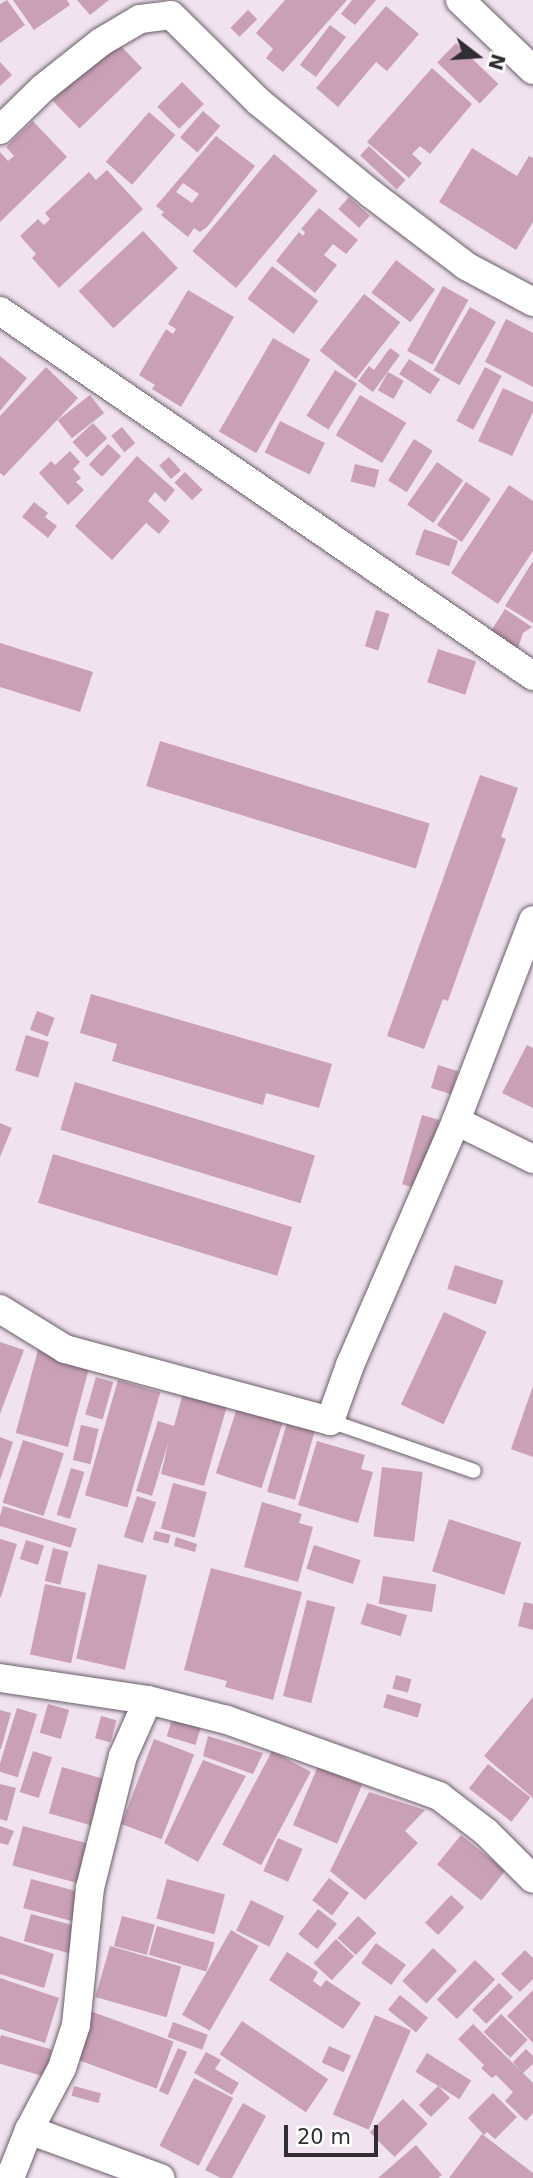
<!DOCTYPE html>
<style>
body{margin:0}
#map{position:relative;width:533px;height:2178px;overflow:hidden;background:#f1e2f0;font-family:"DejaVu Sans",sans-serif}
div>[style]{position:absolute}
.building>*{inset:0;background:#c9a0b5;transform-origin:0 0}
.roads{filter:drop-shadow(0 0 2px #6a5d69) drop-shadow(0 0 2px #6a5d69)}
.lane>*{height:14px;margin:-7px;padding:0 7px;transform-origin:7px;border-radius:7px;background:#fff}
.street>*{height:28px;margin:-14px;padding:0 14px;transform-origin:14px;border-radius:14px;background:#fff}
span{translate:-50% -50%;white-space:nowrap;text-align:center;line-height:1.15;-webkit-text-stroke:5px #fff;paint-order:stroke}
.north{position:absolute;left:442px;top:21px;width:70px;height:70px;-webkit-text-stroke:5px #fff;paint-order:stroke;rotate:107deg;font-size:19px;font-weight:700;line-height:28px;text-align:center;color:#322d32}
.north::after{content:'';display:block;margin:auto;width:24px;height:32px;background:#322d32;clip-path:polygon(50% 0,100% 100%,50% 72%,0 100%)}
.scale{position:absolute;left:284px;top:2125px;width:94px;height:32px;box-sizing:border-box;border:4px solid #322d32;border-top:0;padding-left:9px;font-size:21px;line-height:24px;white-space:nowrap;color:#322d32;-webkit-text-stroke:5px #fff;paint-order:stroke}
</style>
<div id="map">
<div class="building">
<div style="clip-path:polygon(7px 0,25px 25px,0 43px,0 4px)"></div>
<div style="clip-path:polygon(13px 0,67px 0,70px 5px,34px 30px)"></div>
<div style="clip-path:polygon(77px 0,109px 0,90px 15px)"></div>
<div style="clip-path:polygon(285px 0,347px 0,283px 72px,266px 58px,273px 49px,256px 33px)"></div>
<div style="clip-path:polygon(352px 0,376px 0,355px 25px,341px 14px)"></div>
<div style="clip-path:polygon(386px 6px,419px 34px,387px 71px,376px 62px,338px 107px,316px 88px)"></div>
<div style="left:248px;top:10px;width:13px;height:25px;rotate:45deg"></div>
<div style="left:330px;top:25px;width:20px;height:50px;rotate:37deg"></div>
<div style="left:115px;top:40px;width:39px;height:87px;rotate:46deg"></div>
<div style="left:456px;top:43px;width:59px;height:27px;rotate:44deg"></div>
<div style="clip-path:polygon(0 62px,12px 75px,0 86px)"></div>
<div style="clip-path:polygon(432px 68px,472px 104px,430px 154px,420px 146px,412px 154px,422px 163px,409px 178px,367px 142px)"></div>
<div style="left:182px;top:82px;width:31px;height:35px;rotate:45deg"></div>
<div style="left:203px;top:111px;width:23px;height:35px;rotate:41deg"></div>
<div style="left:149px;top:112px;width:35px;height:66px;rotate:41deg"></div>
<div style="clip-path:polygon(33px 121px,67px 157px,0 222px,0 152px,8px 161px,14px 156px,6px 147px)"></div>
<div style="clip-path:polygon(evenodd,216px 136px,255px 166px,207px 227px,200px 232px,194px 228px,188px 237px,161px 215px,164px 212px,156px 206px,216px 136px,183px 183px,199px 194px,192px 203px,176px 192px,183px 183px)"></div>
<div style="left:369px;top:146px;width:50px;height:13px;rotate:43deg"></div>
<div style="clip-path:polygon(472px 148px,517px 176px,529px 156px,533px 158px,533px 222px,516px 250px,439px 202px)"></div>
<div style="left:274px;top:154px;width:57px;height:127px;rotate:40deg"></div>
<div style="clip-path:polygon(107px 170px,143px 209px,59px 288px,32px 258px,36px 254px,20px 236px,38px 219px,44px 225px,50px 219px,45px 213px,89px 172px,96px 180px)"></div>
<div style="left:349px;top:197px;width:28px;height:16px;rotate:42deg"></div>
<div style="clip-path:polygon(319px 208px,358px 240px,346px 254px,333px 244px,324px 255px,337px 265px,315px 293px,276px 261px,299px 232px,303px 236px,305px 232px,301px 229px)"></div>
<div style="left:143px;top:231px;width:51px;height:88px;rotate:47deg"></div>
<div style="left:396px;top:260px;width:49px;height:41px;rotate:37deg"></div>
<div style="left:272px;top:266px;width:58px;height:41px;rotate:37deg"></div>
<div style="left:443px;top:286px;width:29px;height:74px;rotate:29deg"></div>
<div style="clip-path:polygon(188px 290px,234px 317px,181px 407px,152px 389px,155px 385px,139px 375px,166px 329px,173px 334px,176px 329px,168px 324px)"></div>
<div style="left:364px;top:294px;width:46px;height:72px;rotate:38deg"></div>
<div style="left:470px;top:307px;width:30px;height:73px;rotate:30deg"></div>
<div style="clip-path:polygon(506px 319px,533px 333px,533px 387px,485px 362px)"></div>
<div style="left:273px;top:338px;width:43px;height:108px;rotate:30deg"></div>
<div style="clip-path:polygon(390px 348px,400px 355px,373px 392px,358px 381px,369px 366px,374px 370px)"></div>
<div style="clip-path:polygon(0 356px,27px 378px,0 411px)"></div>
<div style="left:409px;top:359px;width:37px;height:18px;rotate:33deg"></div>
<div style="clip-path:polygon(46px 367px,78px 398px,4px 476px,0 473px,0 416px)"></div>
<div style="left:485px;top:367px;width:19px;height:61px;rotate:28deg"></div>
<div style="left:335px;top:370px;width:26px;height:54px;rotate:32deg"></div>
<div style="left:388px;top:372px;width:18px;height:21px;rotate:29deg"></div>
<div style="clip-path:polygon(503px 388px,533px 402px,533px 412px,512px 456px,478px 441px)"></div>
<div style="left:90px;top:395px;width:23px;height:41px;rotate:52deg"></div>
<div style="left:360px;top:395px;width:54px;height:47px;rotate:31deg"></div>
<div style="left:280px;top:421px;width:50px;height:35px;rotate:26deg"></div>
<div style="left:93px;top:423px;width:21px;height:28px;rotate:47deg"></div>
<div style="left:122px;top:427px;width:21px;height:14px;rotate:51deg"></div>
<div style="left:414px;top:439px;width:22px;height:49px;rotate:32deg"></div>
<div style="left:108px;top:444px;width:18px;height:28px;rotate:43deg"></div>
<div style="clip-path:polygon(70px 451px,80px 462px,73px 469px,81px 478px,76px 482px,84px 490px,68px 505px,39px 473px,51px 461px,55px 465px)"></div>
<div style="clip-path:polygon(137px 456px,175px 490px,165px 502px,155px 492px,148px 501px,170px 521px,159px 534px,146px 523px,112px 560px,75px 526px)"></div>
<div style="left:169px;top:457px;width:18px;height:13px;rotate:49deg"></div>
<div style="left:437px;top:462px;width:32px;height:52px;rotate:35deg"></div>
<div style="left:355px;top:464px;width:25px;height:18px;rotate:14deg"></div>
<div style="left:185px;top:472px;width:25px;height:15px;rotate:45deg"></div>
<div style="left:466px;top:482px;width:30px;height:52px;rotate:34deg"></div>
<div style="clip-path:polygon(509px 485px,533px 501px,533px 551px,498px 604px,451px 573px)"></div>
<div style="clip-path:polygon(34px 502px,48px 513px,45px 517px,57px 526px,48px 538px,22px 517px)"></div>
<div style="left:424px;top:529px;width:36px;height:27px;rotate:19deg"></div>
<div style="clip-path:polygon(533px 561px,533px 623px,505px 606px)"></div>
<div style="clip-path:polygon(505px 609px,532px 627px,523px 633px,518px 648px,491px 631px)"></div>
<div style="left:376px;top:610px;width:14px;height:38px;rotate:17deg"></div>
<div style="clip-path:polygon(0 643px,93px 672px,80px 712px,0 687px)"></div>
<div style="left:438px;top:649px;width:40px;height:35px;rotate:18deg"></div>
<div style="left:160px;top:741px;width:282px;height:47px;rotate:17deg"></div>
<div style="clip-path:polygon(480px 775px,518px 788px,501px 837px,506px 839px,448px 1001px,443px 999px,424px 1049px,387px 1036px)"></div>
<div style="clip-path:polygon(91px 994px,332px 1064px,319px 1108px,266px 1093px,263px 1105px,112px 1061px,117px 1044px,80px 1033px)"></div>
<div style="left:37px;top:1011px;width:19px;height:20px;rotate:21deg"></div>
<div style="left:26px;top:1035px;width:24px;height:37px;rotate:17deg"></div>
<div style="clip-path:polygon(527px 1045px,533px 1048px,533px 1108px,502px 1093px)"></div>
<div style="left:438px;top:1065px;width:21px;height:24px;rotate:17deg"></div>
<div style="left:75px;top:1082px;width:251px;height:50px;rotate:17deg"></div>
<div style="left:422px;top:1115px;width:18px;height:72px;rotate:16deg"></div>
<div style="clip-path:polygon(0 1123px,12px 1128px,0 1157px)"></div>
<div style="left:53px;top:1154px;width:250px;height:51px;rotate:17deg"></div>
<div style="left:455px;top:1265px;width:51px;height:25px;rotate:18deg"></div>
<div style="left:444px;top:1312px;width:47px;height:102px;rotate:25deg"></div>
<div style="clip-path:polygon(0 1342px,24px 1350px,0 1414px)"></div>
<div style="left:38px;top:1350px;width:54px;height:86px;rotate:15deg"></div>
<div style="left:96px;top:1377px;width:18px;height:39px;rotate:16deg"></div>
<div style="left:118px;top:1380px;width:44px;height:120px;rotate:16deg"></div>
<div style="clip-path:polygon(533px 1386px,533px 1457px,511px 1449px)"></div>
<div style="clip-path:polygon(183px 1393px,227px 1406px,204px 1486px,161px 1474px,169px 1440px,152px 1496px,136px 1491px,158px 1421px,174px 1426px)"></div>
<div style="left:239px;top:1402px;width:48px;height:75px;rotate:18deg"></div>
<div style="left:290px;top:1412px;width:29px;height:83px;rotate:16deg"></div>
<div style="left:81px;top:1425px;width:18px;height:36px;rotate:13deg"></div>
<div style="clip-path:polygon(0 1437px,13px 1442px,0 1480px)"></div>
<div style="left:23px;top:1440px;width:43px;height:66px;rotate:18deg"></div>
<div style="clip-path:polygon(317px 1441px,365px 1455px,361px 1469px,373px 1472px,358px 1523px,298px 1505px)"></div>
<div style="left:382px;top:1467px;width:41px;height:70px;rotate:7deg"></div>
<div style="left:71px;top:1468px;width:14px;height:49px;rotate:17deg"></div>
<div style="left:173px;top:1483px;width:35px;height:47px;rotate:15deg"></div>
<div style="left:137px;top:1496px;width:20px;height:43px;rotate:18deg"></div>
<div style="clip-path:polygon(262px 1502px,302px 1514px,299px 1523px,313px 1527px,298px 1582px,244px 1567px)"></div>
<div style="left:3px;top:1506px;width:77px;height:20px;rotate:17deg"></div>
<div style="left:449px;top:1519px;width:76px;height:55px;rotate:18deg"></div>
<div style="left:155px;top:1531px;width:16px;height:9px;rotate:14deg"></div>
<div style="clip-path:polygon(176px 1537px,197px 1544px,195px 1552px,174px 1546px)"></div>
<div style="clip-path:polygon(0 1539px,17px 1544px,1px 1597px,0 1597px)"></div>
<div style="left:26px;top:1540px;width:19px;height:20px;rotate:18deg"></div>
<div style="left:314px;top:1545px;width:49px;height:25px;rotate:18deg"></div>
<div style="left:53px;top:1548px;width:16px;height:34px;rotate:14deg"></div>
<div style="left:98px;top:1564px;width:50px;height:97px;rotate:13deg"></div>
<div style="clip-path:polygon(211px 1568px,302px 1592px,273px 1700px,225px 1687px,227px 1681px,184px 1670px)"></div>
<div style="left:383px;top:1576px;width:54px;height:28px;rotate:9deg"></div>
<div style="left:45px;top:1584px;width:42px;height:72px;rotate:12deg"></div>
<div style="left:307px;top:1600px;width:29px;height:99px;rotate:14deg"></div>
<div style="clip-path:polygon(524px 1602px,533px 1604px,533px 1630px,518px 1626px)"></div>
<div style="left:367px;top:1603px;width:42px;height:22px;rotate:17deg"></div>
<div style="left:396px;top:1675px;width:16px;height:14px;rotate:15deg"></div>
<div style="left:387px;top:1694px;width:36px;height:14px;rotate:16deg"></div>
<div style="clip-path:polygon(533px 1697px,533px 1798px,484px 1756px)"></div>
<div style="left:48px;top:1704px;width:22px;height:30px;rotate:16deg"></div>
<div style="left:17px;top:1708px;width:21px;height:66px;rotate:17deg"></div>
<div style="clip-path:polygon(0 1710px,11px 1713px,1px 1749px,0 1749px)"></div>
<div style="left:101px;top:1716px;width:16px;height:23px;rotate:15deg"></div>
<div style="left:172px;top:1719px;width:30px;height:18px;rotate:17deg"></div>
<div style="clip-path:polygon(208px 1736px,263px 1753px,253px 1774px,203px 1756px)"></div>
<div style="left:154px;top:1739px;width:43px;height:91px;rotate:21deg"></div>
<div style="left:33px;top:1751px;width:20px;height:43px;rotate:18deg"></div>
<div style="left:272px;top:1751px;width:44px;height:106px;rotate:28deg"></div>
<div style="clip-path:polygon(203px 1760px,246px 1776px,198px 1862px,164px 1843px)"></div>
<div style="left:488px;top:1764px;width:54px;height:31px;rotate:38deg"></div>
<div style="left:318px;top:1766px;width:48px;height:64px;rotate:23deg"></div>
<div style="left:62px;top:1767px;width:50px;height:48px;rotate:16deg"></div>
<div style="clip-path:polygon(0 1784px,16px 1788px,7px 1821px,0 1819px)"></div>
<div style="clip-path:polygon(369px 1792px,425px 1810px,405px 1831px,418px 1843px,365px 1900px,330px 1871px)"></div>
<div style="clip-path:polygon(0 1826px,14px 1831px,8px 1845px,0 1843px)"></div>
<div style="left:23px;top:1826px;width:71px;height:41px;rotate:15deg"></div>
<div style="left:461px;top:1835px;width:57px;height:38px;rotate:39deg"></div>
<div style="left:278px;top:1838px;width:27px;height:36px;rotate:24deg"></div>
<div style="left:329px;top:1878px;width:25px;height:28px;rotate:37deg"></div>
<div style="left:31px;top:1879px;width:54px;height:30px;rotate:15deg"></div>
<div style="left:167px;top:1879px;width:60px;height:41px;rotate:15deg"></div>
<div style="left:451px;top:1895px;width:18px;height:38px;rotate:43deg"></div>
<div style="left:251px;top:1900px;width:37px;height:34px;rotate:26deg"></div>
<div style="left:318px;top:1909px;width:24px;height:32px;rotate:38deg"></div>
<div style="left:31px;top:1914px;width:51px;height:28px;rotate:15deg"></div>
<div style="left:122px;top:1916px;width:34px;height:31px;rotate:15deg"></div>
<div style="left:358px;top:1916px;width:25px;height:30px;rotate:43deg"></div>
<div style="left:157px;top:1926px;width:60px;height:30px;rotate:16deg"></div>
<div style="left:231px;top:1930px;width:32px;height:98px;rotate:30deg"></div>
<div style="clip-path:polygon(0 1936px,54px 1954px,44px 1988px,0 1974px)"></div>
<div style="left:336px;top:1939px;width:25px;height:33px;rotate:43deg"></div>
<div style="left:376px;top:1943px;width:37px;height:25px;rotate:36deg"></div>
<div style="left:110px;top:1946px;width:74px;height:53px;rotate:16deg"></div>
<div style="left:433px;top:1948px;width:33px;height:45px;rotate:43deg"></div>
<div style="clip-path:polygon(525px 1950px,533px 1958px,533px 1979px,520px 1992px,501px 1974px)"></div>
<div style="clip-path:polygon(287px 1952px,318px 1972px,313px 1981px,321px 1987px,326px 1980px,361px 2003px,343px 2029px,269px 1980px)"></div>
<div style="left:475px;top:1960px;width:28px;height:55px;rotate:44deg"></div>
<div style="clip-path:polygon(0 1978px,59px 1998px,45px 2043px,0 2029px)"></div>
<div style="left:499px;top:1983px;width:20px;height:38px;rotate:45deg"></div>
<div style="clip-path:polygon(533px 1990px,533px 2043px,507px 2016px)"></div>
<div style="left:400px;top:1995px;width:36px;height:19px;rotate:39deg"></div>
<div style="left:90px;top:2011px;width:89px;height:50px;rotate:20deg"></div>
<div style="left:501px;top:2014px;width:37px;height:25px;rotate:44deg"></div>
<div style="left:375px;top:2015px;width:39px;height:108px;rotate:23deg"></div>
<div style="left:242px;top:2021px;width:104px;height:40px;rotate:34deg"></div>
<div style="left:173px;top:2022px;width:37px;height:16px;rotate:20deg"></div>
<div style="clip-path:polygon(473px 2024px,521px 2071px,513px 2062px,526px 2049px,533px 2056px,533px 2064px,523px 2073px,533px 2083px,533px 2113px,526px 2121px,505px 2101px,513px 2092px,496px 2075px,492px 2078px,481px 2068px,484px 2065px,458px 2039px)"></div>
<div style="left:1px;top:2035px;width:53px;height:28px;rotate:16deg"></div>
<div style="left:329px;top:2046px;width:24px;height:18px;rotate:24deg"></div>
<div style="left:178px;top:2048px;width:10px;height:47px;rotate:24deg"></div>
<div style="clip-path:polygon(206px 2052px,221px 2060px,215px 2069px,239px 2083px,232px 2095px,194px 2073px)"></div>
<div style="left:427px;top:2053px;width:52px;height:22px;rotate:32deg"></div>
<div style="left:194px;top:2078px;width:44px;height:76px;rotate:27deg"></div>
<div style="left:74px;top:2086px;width:28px;height:10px;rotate:15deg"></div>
<div style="left:438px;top:2086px;width:17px;height:27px;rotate:45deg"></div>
<div style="clip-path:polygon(493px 2093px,517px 2117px,495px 2139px,487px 2132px,484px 2135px,468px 2118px)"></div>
<div style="left:403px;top:2099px;width:35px;height:47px;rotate:45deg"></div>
<div style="clip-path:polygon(243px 2103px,266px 2116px,232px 2178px,221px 2178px,205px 2170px)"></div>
<div style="clip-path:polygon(482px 2134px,533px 2173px,533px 2178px,449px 2178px)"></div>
<div style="clip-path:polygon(416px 2145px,442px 2175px,438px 2178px,378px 2178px)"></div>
</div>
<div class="roads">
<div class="lane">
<div style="left:330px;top:1421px;width:152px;rotate:19.1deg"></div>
</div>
<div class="street">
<div style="left:460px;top:0;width:101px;rotate:43.8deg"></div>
<div style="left:0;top:130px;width:60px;rotate:-44.3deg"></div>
<div style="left:43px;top:88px;width:74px;rotate:-38.4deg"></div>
<div style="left:101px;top:42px;width:45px;rotate:-30.5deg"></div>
<div style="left:140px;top:19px;width:31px;rotate:-7deg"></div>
<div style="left:171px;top:15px;width:124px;rotate:44.7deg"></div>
<div style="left:259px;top:102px;width:144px;rotate:39.3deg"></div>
<div style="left:370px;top:193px;width:121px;rotate:37.2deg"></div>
<div style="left:466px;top:266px;width:76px;rotate:28.2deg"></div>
<div style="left:0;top:311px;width:646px;rotate:34.4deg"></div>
<div style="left:456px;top:1121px;width:86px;rotate:26.3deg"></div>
<div style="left:0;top:1309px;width:76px;rotate:31.6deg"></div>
<div style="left:65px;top:1349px;width:275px;rotate:15.2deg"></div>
<div style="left:330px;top:1421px;width:59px;rotate:-70.3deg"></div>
<div style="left:350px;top:1365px;width:266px;rotate:-66.5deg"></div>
<div style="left:456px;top:1121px;width:215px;rotate:-69deg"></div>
<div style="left:0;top:1678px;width:150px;rotate:8.5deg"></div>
<div style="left:148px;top:1700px;width:81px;rotate:14.2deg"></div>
<div style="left:227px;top:1720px;width:225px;rotate:19.7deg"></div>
<div style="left:439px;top:1796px;width:59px;rotate:37.5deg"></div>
<div style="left:486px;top:1832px;width:66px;rotate:45deg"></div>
<div style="left:29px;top:2130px;width:140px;rotate:20.1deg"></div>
<div style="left:10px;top:2178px;width:52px;rotate:-68.4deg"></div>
<div style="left:29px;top:2130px;width:70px;rotate:-62deg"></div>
<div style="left:62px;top:2068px;width:45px;rotate:-72deg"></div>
<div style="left:76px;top:2025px;width:138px;rotate:-84.2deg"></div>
<div style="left:90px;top:1888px;width:136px;rotate:-76deg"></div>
<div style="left:123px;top:1756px;width:61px;rotate:-65.9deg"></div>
</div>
</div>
<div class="north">N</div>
<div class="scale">20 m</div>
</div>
